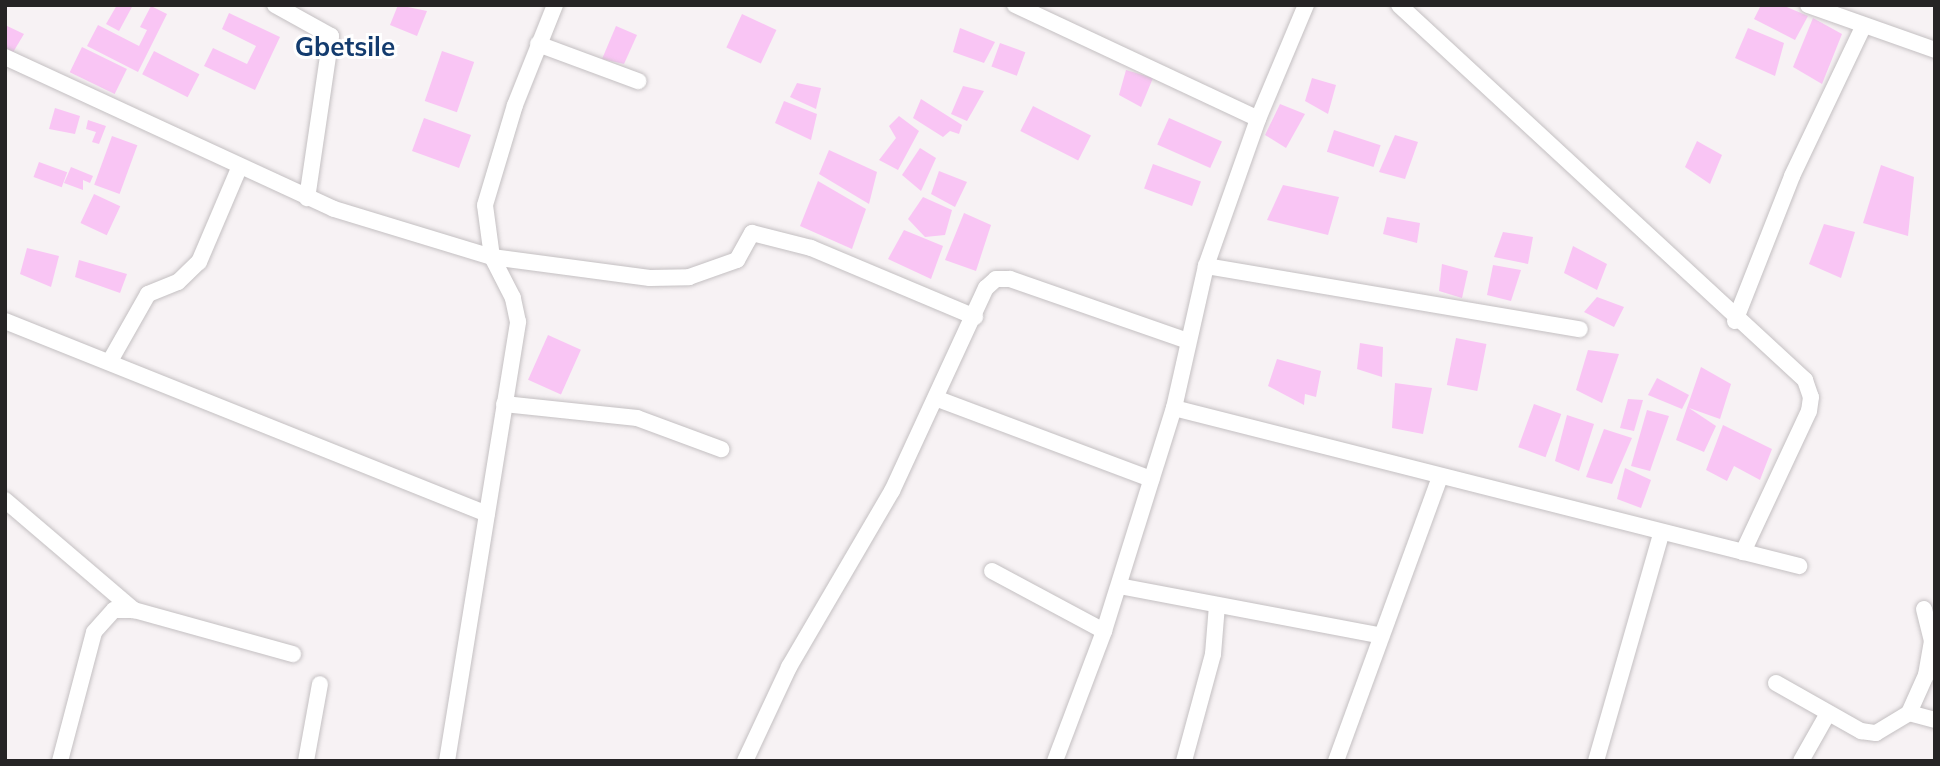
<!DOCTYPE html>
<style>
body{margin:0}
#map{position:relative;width:1940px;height:766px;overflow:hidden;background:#f7f2f4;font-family:Mulish,sans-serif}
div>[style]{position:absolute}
.building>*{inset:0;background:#f9c5f4;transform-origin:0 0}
.roads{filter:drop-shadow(0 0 2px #c4c0c2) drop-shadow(0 0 2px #c4c0c2)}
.street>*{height:16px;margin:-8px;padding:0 8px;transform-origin:8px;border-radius:8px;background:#fff}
span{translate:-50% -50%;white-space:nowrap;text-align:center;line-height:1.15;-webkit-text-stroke:6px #fff;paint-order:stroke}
.district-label{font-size:26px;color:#133b6e;font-weight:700}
.frame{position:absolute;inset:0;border:7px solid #262425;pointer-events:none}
</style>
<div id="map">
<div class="building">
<div style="clip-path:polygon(117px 5px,133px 5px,119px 31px,106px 24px)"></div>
<div style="clip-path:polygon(398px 5px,427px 11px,417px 36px,390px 25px)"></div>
<div style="clip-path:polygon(1761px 5px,1782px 5px,1808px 16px,1795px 40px,1754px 19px)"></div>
<div style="clip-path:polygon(151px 6px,167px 14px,138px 72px,87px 46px,98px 25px,139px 46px,147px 30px,140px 27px)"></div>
<div style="clip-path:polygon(229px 13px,280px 37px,255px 90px,204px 66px,213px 48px,247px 64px,256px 46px,222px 29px)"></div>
<div style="left:742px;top:14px;width:38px;height:37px;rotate:25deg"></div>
<div style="clip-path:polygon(1813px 18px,1842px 34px,1822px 84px,1793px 67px)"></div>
<div style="clip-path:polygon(5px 25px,24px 34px,12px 54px,5px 51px)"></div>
<div style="clip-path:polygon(616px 26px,637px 35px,624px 64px,602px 59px)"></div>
<div style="clip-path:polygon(960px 28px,995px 42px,984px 63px,953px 52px)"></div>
<div style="clip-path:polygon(1748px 28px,1784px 43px,1775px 76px,1735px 58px)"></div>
<div style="left:1000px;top:43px;width:27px;height:25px;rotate:20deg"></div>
<div style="left:82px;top:47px;width:50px;height:28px;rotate:26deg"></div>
<div style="left:154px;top:51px;width:51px;height:26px;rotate:27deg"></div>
<div style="left:442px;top:51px;width:34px;height:53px;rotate:19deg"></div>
<div style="clip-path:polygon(1126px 70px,1153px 78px,1141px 107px,1119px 95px)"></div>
<div style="clip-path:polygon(1312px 78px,1336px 85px,1328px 114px,1305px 101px)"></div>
<div style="clip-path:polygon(797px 83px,821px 88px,816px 109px,790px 97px)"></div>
<div style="clip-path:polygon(963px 86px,984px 91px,967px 121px,951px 114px)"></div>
<div style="clip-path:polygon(921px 99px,962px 125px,959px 134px,950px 131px,943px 137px,913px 118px)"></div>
<div style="clip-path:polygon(784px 101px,817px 114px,811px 140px,775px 123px)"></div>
<div style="clip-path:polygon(1280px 104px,1305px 114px,1286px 148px,1265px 135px)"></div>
<div style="left:1033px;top:106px;width:65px;height:28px;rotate:27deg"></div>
<div style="clip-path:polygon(55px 108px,80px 116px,75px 134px,49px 129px)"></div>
<div style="clip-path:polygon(899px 116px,919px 131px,898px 170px,879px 160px,896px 138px,889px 126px)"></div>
<div style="left:424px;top:118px;width:50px;height:35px;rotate:20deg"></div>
<div style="left:1169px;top:118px;width:58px;height:29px;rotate:24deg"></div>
<div style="clip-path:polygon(88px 120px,106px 126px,99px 144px,92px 142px,96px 132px,86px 129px)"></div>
<div style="left:1334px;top:130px;width:49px;height:23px;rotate:18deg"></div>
<div style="clip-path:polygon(1395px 135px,1418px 142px,1405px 179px,1379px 172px)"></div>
<div style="left:112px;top:136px;width:27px;height:52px;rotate:20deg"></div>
<div style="clip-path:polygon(1697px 141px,1722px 155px,1710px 184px,1685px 167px)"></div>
<div style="clip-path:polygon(920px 148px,936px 158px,921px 191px,902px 175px)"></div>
<div style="clip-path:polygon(829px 150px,877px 172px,869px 204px,819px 174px)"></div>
<div style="left:39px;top:162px;width:30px;height:16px;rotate:20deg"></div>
<div style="left:1153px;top:164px;width:51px;height:26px;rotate:20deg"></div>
<div style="clip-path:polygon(1881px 165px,1914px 177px,1908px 236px,1863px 223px)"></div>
<div style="clip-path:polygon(71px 167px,93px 176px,90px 183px,83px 180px,83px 190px,64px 183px)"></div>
<div style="clip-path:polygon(939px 171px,967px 182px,955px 207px,931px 194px)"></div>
<div style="clip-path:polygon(818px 181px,866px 209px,852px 249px,800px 226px)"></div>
<div style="clip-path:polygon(1283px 185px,1339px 197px,1328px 235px,1267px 220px)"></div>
<div style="left:94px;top:194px;width:29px;height:32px;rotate:25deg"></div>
<div style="clip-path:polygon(923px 197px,952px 210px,945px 235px,925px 237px,908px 219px)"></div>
<div style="clip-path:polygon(964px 213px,991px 225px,976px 271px,945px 260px)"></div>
<div style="clip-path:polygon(1387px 217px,1420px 223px,1417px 243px,1383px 234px)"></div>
<div style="clip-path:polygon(1824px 224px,1855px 232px,1841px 278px,1809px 264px)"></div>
<div style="clip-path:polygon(904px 230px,943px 246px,931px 279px,888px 259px)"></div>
<div style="clip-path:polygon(1503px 232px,1533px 237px,1528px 264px,1494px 257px)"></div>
<div style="clip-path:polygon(1573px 246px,1607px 264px,1597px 290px,1564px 273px)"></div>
<div style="clip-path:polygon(27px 248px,59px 256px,51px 287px,20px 274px)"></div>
<div style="clip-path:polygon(79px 260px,127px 274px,120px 293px,75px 277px)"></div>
<div style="clip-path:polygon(1442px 264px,1468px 271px,1462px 298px,1439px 291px)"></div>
<div style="clip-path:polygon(1493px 265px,1521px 270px,1511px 301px,1487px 295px)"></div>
<div style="clip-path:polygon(1597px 297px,1624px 307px,1614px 327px,1584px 312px)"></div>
<div style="left:548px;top:335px;width:36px;height:49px;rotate:24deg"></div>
<div style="left:1456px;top:338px;width:31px;height:48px;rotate:11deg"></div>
<div style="clip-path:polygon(1360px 343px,1383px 347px,1382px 377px,1357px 369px)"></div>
<div style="clip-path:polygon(1588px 350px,1619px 354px,1602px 403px,1576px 390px)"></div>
<div style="clip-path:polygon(1277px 359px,1321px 371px,1316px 397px,1305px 394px,1304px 405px,1268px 386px)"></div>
<div style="clip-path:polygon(1701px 367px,1731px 384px,1720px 419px,1689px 408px,1716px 426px,1704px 452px,1676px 440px)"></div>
<div style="clip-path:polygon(1657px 378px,1689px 395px,1682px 409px,1648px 395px)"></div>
<div style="clip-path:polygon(1395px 383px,1432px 388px,1423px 434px,1392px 428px)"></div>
<div style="clip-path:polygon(1628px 399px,1643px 400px,1634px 431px,1620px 428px)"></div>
<div style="left:1534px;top:404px;width:29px;height:46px;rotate:20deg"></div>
<div style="clip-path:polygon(1647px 410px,1669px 416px,1650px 471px,1631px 466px)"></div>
<div style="clip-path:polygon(1567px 415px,1594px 424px,1579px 471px,1555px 461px)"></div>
<div style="clip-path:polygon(1723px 425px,1772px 449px,1760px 480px,1734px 466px,1727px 481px,1706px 470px)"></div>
<div style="clip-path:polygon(1604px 429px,1632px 438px,1612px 484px,1586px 477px)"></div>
<div style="clip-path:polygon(1625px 468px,1651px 480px,1641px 508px,1617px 499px)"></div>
</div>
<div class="roads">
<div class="street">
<div style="left:275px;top:5px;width:64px;rotate:29deg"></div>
<div style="left:331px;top:36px;width:164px;rotate:98.4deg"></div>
<div style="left:1015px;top:5px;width:268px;rotate:25.1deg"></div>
<div style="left:1399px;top:5px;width:553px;rotate:42.73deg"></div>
<div style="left:1805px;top:380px;width:18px;rotate:71deg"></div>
<div style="left:1811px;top:397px;width:14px;rotate:98deg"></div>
<div style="left:1809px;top:411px;width:156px;rotate:115.1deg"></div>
<div style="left:1808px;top:5px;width:135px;rotate:19.5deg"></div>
<div style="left:538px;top:44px;width:107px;rotate:20.3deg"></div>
<div style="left:5px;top:57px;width:362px;rotate:24.8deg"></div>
<div style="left:334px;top:209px;width:165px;rotate:16.9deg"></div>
<div style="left:492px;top:257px;width:159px;rotate:7.6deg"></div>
<div style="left:650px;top:278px;width:39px;rotate:-1deg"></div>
<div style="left:689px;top:277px;width:51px;rotate:-19.5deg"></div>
<div style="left:737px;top:260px;width:31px;rotate:-61deg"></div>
<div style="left:752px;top:233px;width:61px;rotate:14.3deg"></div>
<div style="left:811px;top:248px;width:178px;rotate:22.8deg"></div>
<div style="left:1206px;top:266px;width:379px;rotate:9.6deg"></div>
<div style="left:5px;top:321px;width:519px;rotate:21.82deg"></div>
<div style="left:1735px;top:321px;width:156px;rotate:-68.5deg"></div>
<div style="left:1792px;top:176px;width:163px;rotate:-64.5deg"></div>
<div style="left:110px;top:361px;width:77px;rotate:-60.4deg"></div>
<div style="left:148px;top:294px;width:32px;rotate:-22deg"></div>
<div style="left:178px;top:282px;width:29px;rotate:-44deg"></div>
<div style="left:199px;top:262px;width:102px;rotate:-66.9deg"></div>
<div style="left:938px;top:399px;width:228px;rotate:20.6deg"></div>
<div style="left:504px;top:404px;width:134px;rotate:6deg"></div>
<div style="left:637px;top:418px;width:90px;rotate:20.3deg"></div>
<div style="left:1174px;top:408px;width:645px;rotate:14.19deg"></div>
<div style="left:5px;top:500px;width:170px;rotate:40.5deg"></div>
<div style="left:992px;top:571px;width:127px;rotate:28.2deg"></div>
<div style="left:1119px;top:586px;width:264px;rotate:10.7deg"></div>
<div style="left:1924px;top:609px;width:33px;rotate:76deg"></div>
<div style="left:1932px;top:641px;width:35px;rotate:100deg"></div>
<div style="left:1926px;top:675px;width:42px;rotate:114.1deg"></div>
<div style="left:1909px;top:713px;width:27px;rotate:15deg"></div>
<div style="left:1776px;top:683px;width:98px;rotate:29.5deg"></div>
<div style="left:1861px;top:731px;width:15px;rotate:8deg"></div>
<div style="left:1876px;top:733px;width:39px;rotate:-31deg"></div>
<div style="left:60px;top:761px;width:133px;rotate:-75.2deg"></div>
<div style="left:94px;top:632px;width:30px;rotate:-48deg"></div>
<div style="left:114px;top:610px;width:20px"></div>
<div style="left:134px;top:610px;width:165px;rotate:15.5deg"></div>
<div style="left:306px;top:761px;width:78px;rotate:-79.7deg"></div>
<div style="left:447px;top:761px;width:445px;rotate:-80.8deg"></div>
<div style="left:518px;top:322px;width:25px;rotate:-102deg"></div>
<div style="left:513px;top:298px;width:46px;rotate:-117.1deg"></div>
<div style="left:492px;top:257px;width:52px;rotate:-97.7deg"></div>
<div style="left:485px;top:205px;width:104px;rotate:-73.3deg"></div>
<div style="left:515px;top:105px;width:108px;rotate:-68.2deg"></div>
<div style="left:745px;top:761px;width:104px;rotate:-64.9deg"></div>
<div style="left:789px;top:667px;width:204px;rotate:-59.7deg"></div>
<div style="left:892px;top:491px;width:224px;rotate:-65.2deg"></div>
<div style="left:986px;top:288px;width:13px;rotate:-42deg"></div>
<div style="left:996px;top:279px;width:14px"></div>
<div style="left:1010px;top:279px;width:188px;rotate:19.2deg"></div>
<div style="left:1055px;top:761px;width:139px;rotate:-69.3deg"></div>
<div style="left:1104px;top:631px;width:234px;rotate:-72.6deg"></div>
<div style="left:1174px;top:408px;width:146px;rotate:-77.3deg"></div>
<div style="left:1206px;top:266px;width:156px;rotate:-70.5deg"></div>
<div style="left:1258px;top:119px;width:124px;rotate:-67.2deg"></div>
<div style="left:1184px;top:761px;width:111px;rotate:-74.8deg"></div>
<div style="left:1213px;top:654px;width:49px;rotate:-85.3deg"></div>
<div style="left:1336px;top:761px;width:302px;rotate:-69.9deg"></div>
<div style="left:1596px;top:761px;width:236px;rotate:-74deg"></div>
<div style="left:1801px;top:761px;width:53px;rotate:-60.5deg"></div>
</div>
</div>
<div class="district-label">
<span style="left:345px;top:47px">Gbetsile</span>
</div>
<div class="frame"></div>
</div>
